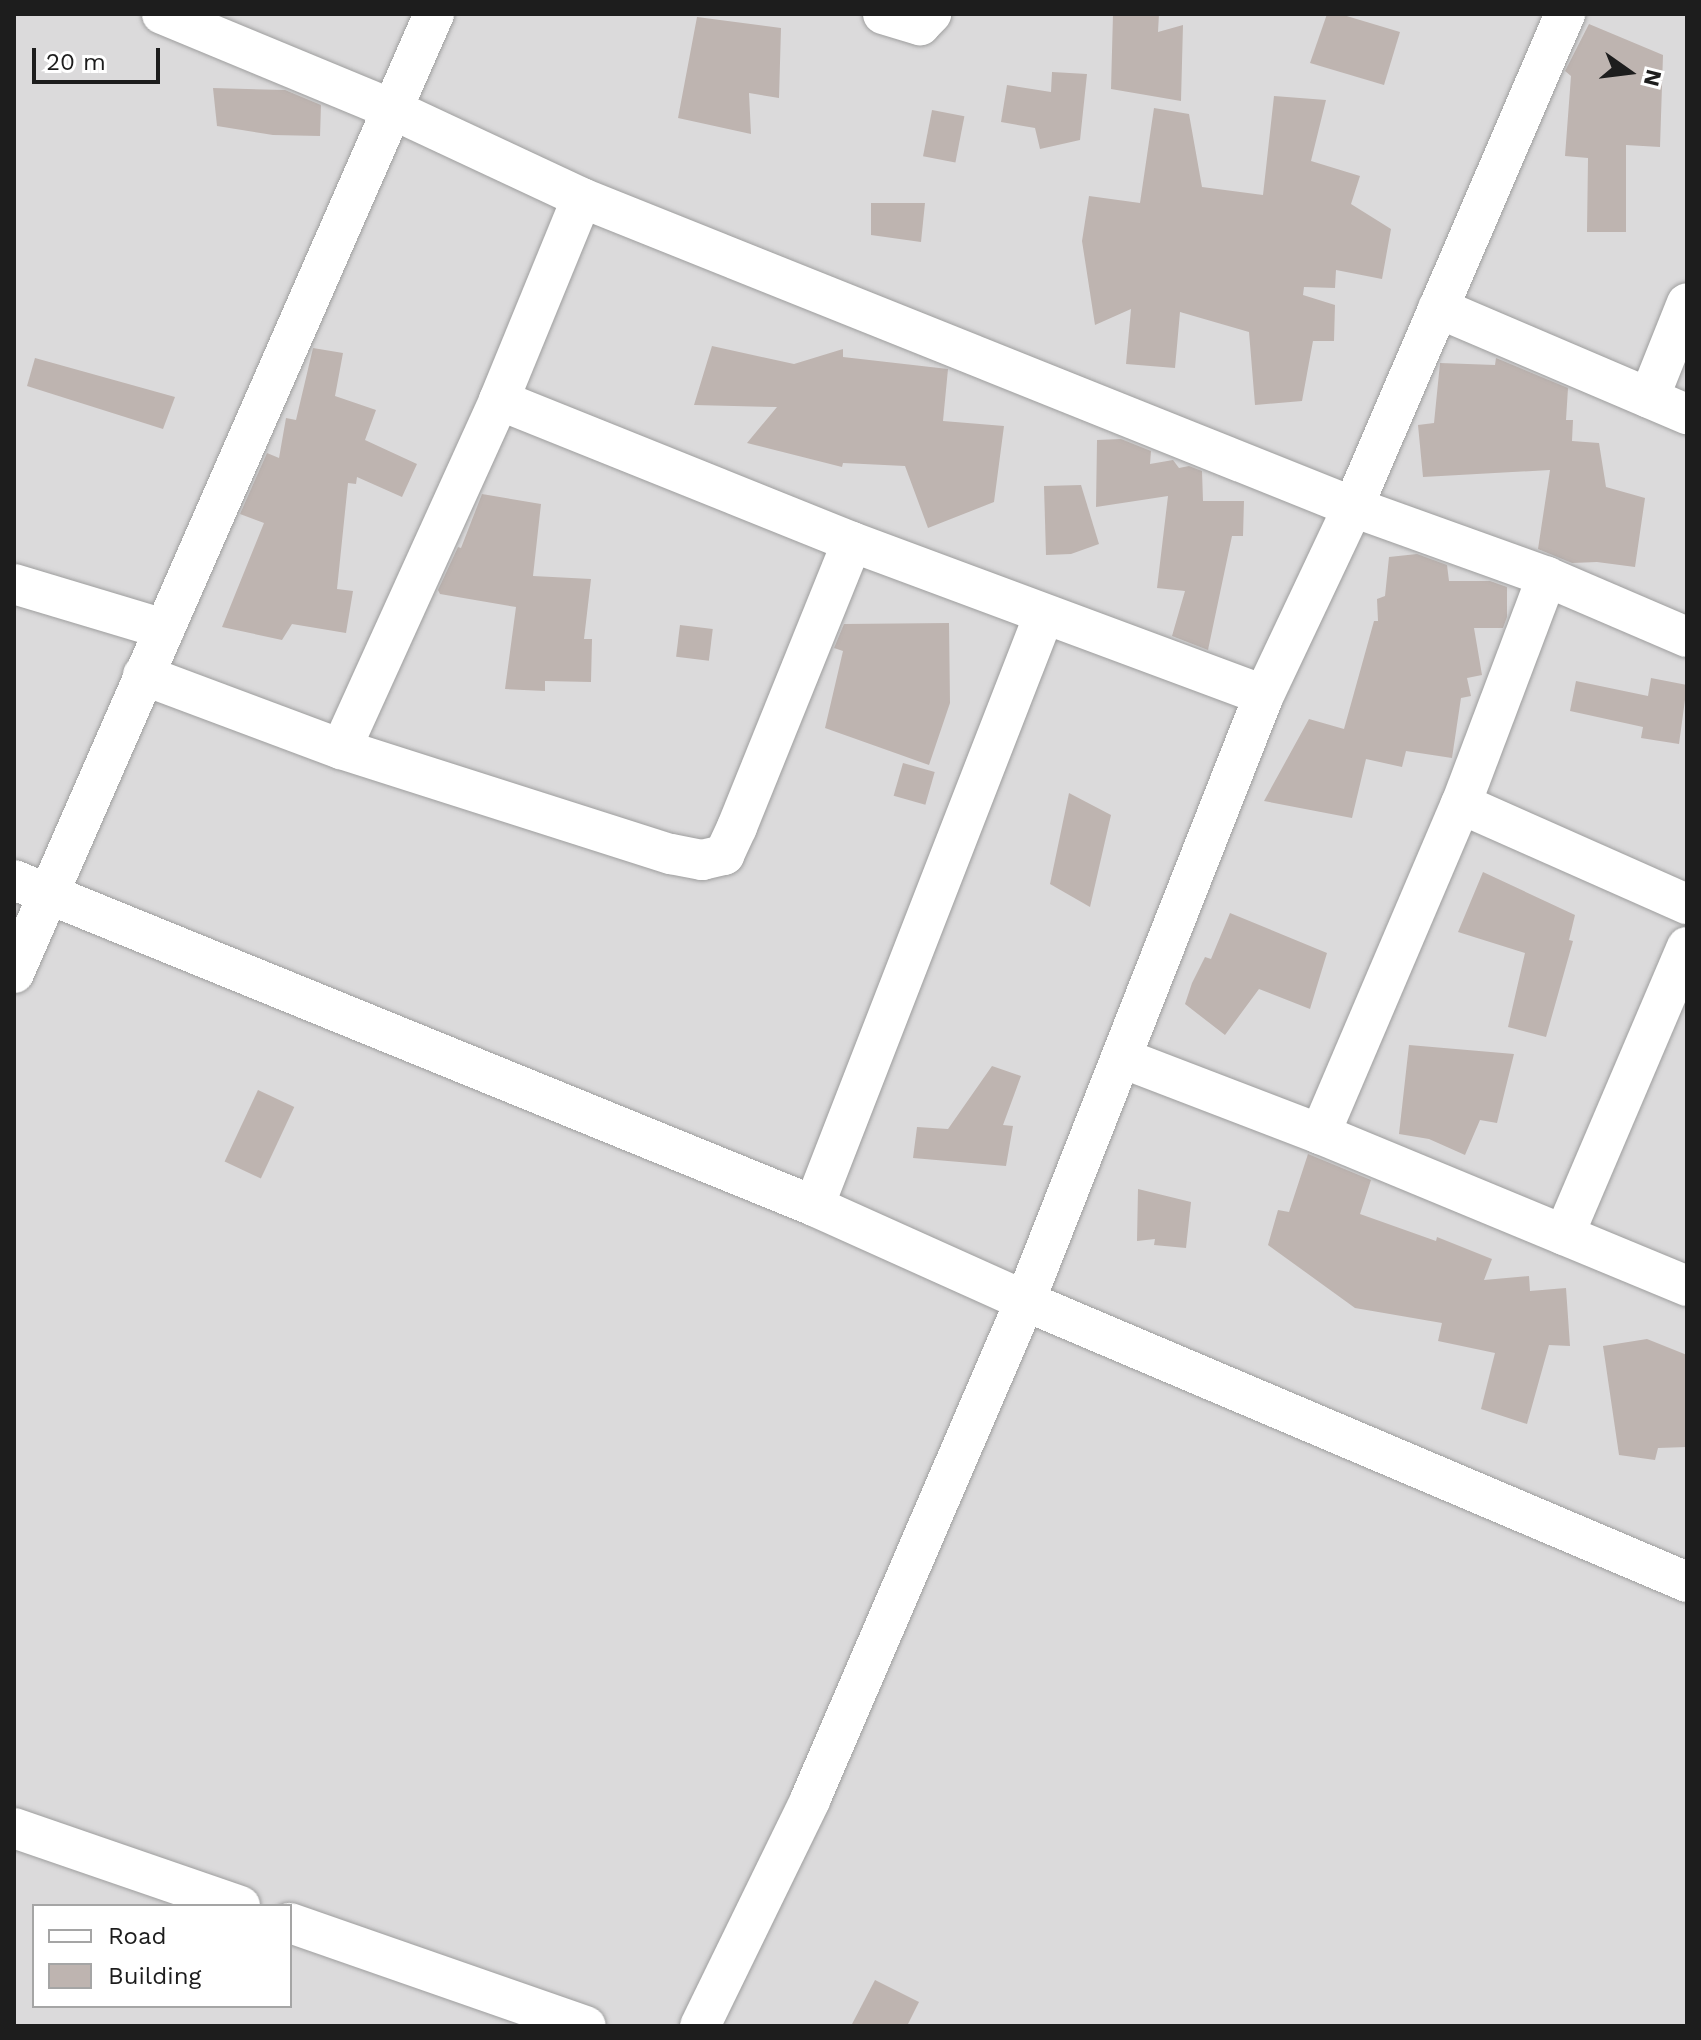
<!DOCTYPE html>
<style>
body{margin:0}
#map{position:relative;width:1701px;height:2040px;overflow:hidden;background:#eee9e4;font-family:"Work Sans",sans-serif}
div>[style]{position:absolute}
.residential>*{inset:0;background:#dbdadb}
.building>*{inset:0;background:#beb4b0;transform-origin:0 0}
.roads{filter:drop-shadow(0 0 2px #9e9e9e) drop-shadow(0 0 2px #9e9e9e)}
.street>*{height:40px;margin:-20px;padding:0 20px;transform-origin:20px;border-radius:20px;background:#fff}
span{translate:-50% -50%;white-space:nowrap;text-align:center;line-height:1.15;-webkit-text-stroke:6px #fff;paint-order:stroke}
.frame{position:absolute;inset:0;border:16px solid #1d1d1d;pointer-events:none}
.legend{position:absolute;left:32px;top:1904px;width:260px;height:104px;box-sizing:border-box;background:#fff;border:2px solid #a5a5a5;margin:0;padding:10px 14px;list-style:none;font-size:24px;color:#1d1d1d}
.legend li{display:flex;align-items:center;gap:16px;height:40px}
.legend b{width:40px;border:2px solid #a5a5a5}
.north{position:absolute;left:1589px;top:32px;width:80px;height:80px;-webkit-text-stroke:6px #fff;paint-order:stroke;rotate:104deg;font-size:22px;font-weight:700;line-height:32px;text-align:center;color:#1d1d1d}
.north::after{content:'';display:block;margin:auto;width:28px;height:36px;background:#1d1d1d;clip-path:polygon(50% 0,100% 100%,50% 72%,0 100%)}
.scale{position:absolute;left:32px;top:48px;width:128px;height:36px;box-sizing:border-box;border:4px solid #1d1d1d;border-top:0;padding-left:10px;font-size:24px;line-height:28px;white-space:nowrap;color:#1d1d1d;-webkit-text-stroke:6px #fff;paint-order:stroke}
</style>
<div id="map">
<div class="residential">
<div style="clip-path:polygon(evenodd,14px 14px,1687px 14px,1687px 2026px,14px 2026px,14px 14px,34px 1906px,290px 1906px,290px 2006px,34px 2006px,34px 1906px)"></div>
</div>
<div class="building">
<div style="clip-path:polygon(1113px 14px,1159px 14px,1158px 32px,1183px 25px,1181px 101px,1111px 89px)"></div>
<div style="clip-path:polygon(1327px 14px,1340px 14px,1400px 32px,1384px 85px,1310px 63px)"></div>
<div style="clip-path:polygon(697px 17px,781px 28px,779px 98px,749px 93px,751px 134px,678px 118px)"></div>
<div style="clip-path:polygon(1589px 24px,1663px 55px,1660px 147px,1626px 145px,1626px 232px,1587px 232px,1588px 158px,1565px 156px,1571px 76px,1565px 71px)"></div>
<div style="clip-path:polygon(1052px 72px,1087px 74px,1080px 140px,1040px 149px,1035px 128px,1001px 122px,1007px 85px,1051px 92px)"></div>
<div style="clip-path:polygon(213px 88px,285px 90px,321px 105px,320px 136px,273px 135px,217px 126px)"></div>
<div style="clip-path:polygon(1274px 96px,1326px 100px,1311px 161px,1360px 176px,1351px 204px,1391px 229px,1382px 279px,1336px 270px,1335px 288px,1304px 287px,1303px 295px,1335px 305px,1334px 341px,1313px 341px,1302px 401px,1255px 405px,1249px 332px,1180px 312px,1175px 368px,1126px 364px,1131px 309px,1095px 325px,1082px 241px,1089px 196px,1140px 203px,1154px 108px,1189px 114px,1202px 187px,1263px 195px)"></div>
<div style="left:932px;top:110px;width:33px;height:47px;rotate:11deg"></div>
<div style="clip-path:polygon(871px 203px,925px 203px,921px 242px,871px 235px)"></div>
<div style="clip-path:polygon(712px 346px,794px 364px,843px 349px,843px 357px,948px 369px,943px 421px,1004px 426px,994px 502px,928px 528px,905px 466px,843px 463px,842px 467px,747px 443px,777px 407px,694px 405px)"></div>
<div style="clip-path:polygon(313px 348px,343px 353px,335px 396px,376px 410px,365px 440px,417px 464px,402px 497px,357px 477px,356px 484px,348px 483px,337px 589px,353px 591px,346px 633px,292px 624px,282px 640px,222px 627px,264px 523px,240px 514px,267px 453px,279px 458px,286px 418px,296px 420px)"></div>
<div style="clip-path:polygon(35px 358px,175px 397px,163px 429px,27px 386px)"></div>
<div style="clip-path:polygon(1496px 358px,1568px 388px,1566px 420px,1573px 420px,1572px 441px,1599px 443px,1606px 487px,1645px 498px,1635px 567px,1597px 562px,1572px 563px,1538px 549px,1550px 470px,1423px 477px,1418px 425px,1434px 423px,1440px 363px,1495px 365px)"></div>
<div style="clip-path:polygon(1121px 439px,1151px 451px,1150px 464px,1173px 460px,1179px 468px,1189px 466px,1202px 471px,1203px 501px,1244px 501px,1243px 536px,1232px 536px,1208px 650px,1172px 636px,1185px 591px,1157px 588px,1168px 496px,1096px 507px,1097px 440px)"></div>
<div style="clip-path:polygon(1081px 485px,1099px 544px,1071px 554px,1046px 555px,1044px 486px)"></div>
<div style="clip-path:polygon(482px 494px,541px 504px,533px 576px,591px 579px,584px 639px,592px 639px,591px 682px,545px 681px,545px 691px,505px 689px,516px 607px,440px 594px,438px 590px,458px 547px,461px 548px)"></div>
<div style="clip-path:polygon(1417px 554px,1447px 565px,1449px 581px,1490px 581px,1507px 587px,1507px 617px,1503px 628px,1474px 628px,1482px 675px,1467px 678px,1471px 696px,1461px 698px,1452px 758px,1406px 751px,1402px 767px,1366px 759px,1352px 818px,1264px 801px,1309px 719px,1344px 729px,1374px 621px,1378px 621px,1377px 599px,1385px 596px,1389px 557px)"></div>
<div style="clip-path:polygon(949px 623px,950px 703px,929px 765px,825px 728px,843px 651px,834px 648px,844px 624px)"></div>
<div style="left:680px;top:625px;width:33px;height:32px;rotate:7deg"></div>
<div style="clip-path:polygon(1651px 678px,1687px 685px,1679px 744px,1641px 738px,1643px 727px,1570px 711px,1576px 681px,1648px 696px)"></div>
<div style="left:903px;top:763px;width:33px;height:34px;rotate:16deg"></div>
<div style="clip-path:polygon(1069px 793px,1111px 815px,1090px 907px,1050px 884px)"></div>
<div style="clip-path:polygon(1483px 872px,1575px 915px,1569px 940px,1573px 941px,1546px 1037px,1508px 1027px,1525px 953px,1458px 932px)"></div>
<div style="clip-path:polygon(1230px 913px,1327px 953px,1310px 1009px,1259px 989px,1225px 1035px,1185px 1004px,1192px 983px,1205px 957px,1211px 959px)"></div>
<div style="clip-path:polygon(1409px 1045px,1514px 1054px,1497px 1123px,1480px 1120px,1465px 1155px,1429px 1139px,1399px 1134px)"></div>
<div style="clip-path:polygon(992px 1066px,1021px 1076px,1003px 1125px,1013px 1126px,1006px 1166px,913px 1158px,917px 1127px,948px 1129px)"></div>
<div style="left:258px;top:1090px;width:40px;height:79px;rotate:25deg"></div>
<div style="clip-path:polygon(1308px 1154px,1371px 1180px,1360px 1214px,1436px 1241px,1437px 1237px,1492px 1259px,1484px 1280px,1529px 1276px,1530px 1291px,1566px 1288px,1570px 1346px,1549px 1345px,1527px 1424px,1481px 1409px,1495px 1353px,1438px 1341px,1442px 1323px,1355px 1308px,1268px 1245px,1278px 1210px,1289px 1212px)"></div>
<div style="clip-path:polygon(1138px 1189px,1191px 1202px,1186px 1248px,1154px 1245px,1155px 1239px,1137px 1241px)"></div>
<div style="clip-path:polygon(1647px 1339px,1687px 1355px,1687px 1447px,1658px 1448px,1655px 1460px,1619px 1455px,1603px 1346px)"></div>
<div style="clip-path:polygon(875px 1980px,919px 2002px,907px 2026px,851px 2026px)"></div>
</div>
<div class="roads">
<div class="street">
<div style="left:162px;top:14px;width:251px;rotate:22.5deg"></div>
<div style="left:394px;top:110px;width:208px;rotate:25.1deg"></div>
<div style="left:582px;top:198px;width:831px;rotate:21.84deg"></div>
<div style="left:1353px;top:507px;width:206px;rotate:19.8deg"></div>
<div style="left:1547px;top:577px;width:152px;rotate:23.2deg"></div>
<div style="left:883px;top:14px;width:39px;rotate:17deg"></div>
<div style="left:920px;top:25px;width:16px;rotate:-45deg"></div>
<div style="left:1438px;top:308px;width:271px;rotate:23.1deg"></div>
<div style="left:1649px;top:398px;width:102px;rotate:-68.2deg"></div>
<div style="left:499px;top:400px;width:380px;rotate:21.9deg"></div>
<div style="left:852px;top:542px;width:439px;rotate:20.4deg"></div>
<div style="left:14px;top:584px;width:157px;rotate:16.7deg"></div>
<div style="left:143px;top:675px;width:211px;rotate:20.5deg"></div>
<div style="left:341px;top:749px;width:346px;rotate:17.7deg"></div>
<div style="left:671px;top:854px;width:32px;rotate:11deg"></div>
<div style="left:702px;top:860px;width:23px;rotate:-13deg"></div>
<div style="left:724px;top:855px;width:31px;rotate:-65deg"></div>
<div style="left:737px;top:827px;width:307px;rotate:-68deg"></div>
<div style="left:341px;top:749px;width:383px;rotate:-65.6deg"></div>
<div style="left:499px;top:400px;width:218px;rotate:-67.7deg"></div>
<div style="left:1461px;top:804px;width:247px;rotate:23.9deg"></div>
<div style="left:14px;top:880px;width:864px;rotate:22.17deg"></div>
<div style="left:814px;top:1206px;width:231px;rotate:24.2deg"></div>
<div style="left:1025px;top:1301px;width:719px;rotate:23deg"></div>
<div style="left:14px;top:973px;width:1047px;rotate:-66.35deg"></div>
<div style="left:1122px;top:1058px;width:212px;rotate:21deg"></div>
<div style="left:1320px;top:1134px;width:397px;rotate:22.5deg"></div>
<div style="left:1320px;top:1134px;width:359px;rotate:-66.9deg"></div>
<div style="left:1461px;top:804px;width:243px;rotate:-69.3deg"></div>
<div style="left:814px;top:1206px;width:634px;rotate:-68.74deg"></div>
<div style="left:1564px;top:1235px;width:313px;rotate:-66.9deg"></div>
<div style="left:14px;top:1828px;width:239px;rotate:19deg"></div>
<div style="left:290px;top:1923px;width:313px;rotate:19.2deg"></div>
<div style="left:700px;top:2026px;width:251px;rotate:-64deg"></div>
<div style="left:810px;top:1800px;width:543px;rotate:-66.69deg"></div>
<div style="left:1025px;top:1301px;width:651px;rotate:-68.48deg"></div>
<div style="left:1264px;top:695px;width:208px;rotate:-64.7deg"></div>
<div style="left:1353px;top:507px;width:537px;rotate:-66.73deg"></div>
</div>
</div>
<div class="frame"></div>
<ul class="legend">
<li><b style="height:10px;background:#fff"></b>Road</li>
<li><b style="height:22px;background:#beb4b0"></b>Building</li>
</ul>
<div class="north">N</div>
<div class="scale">20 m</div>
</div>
